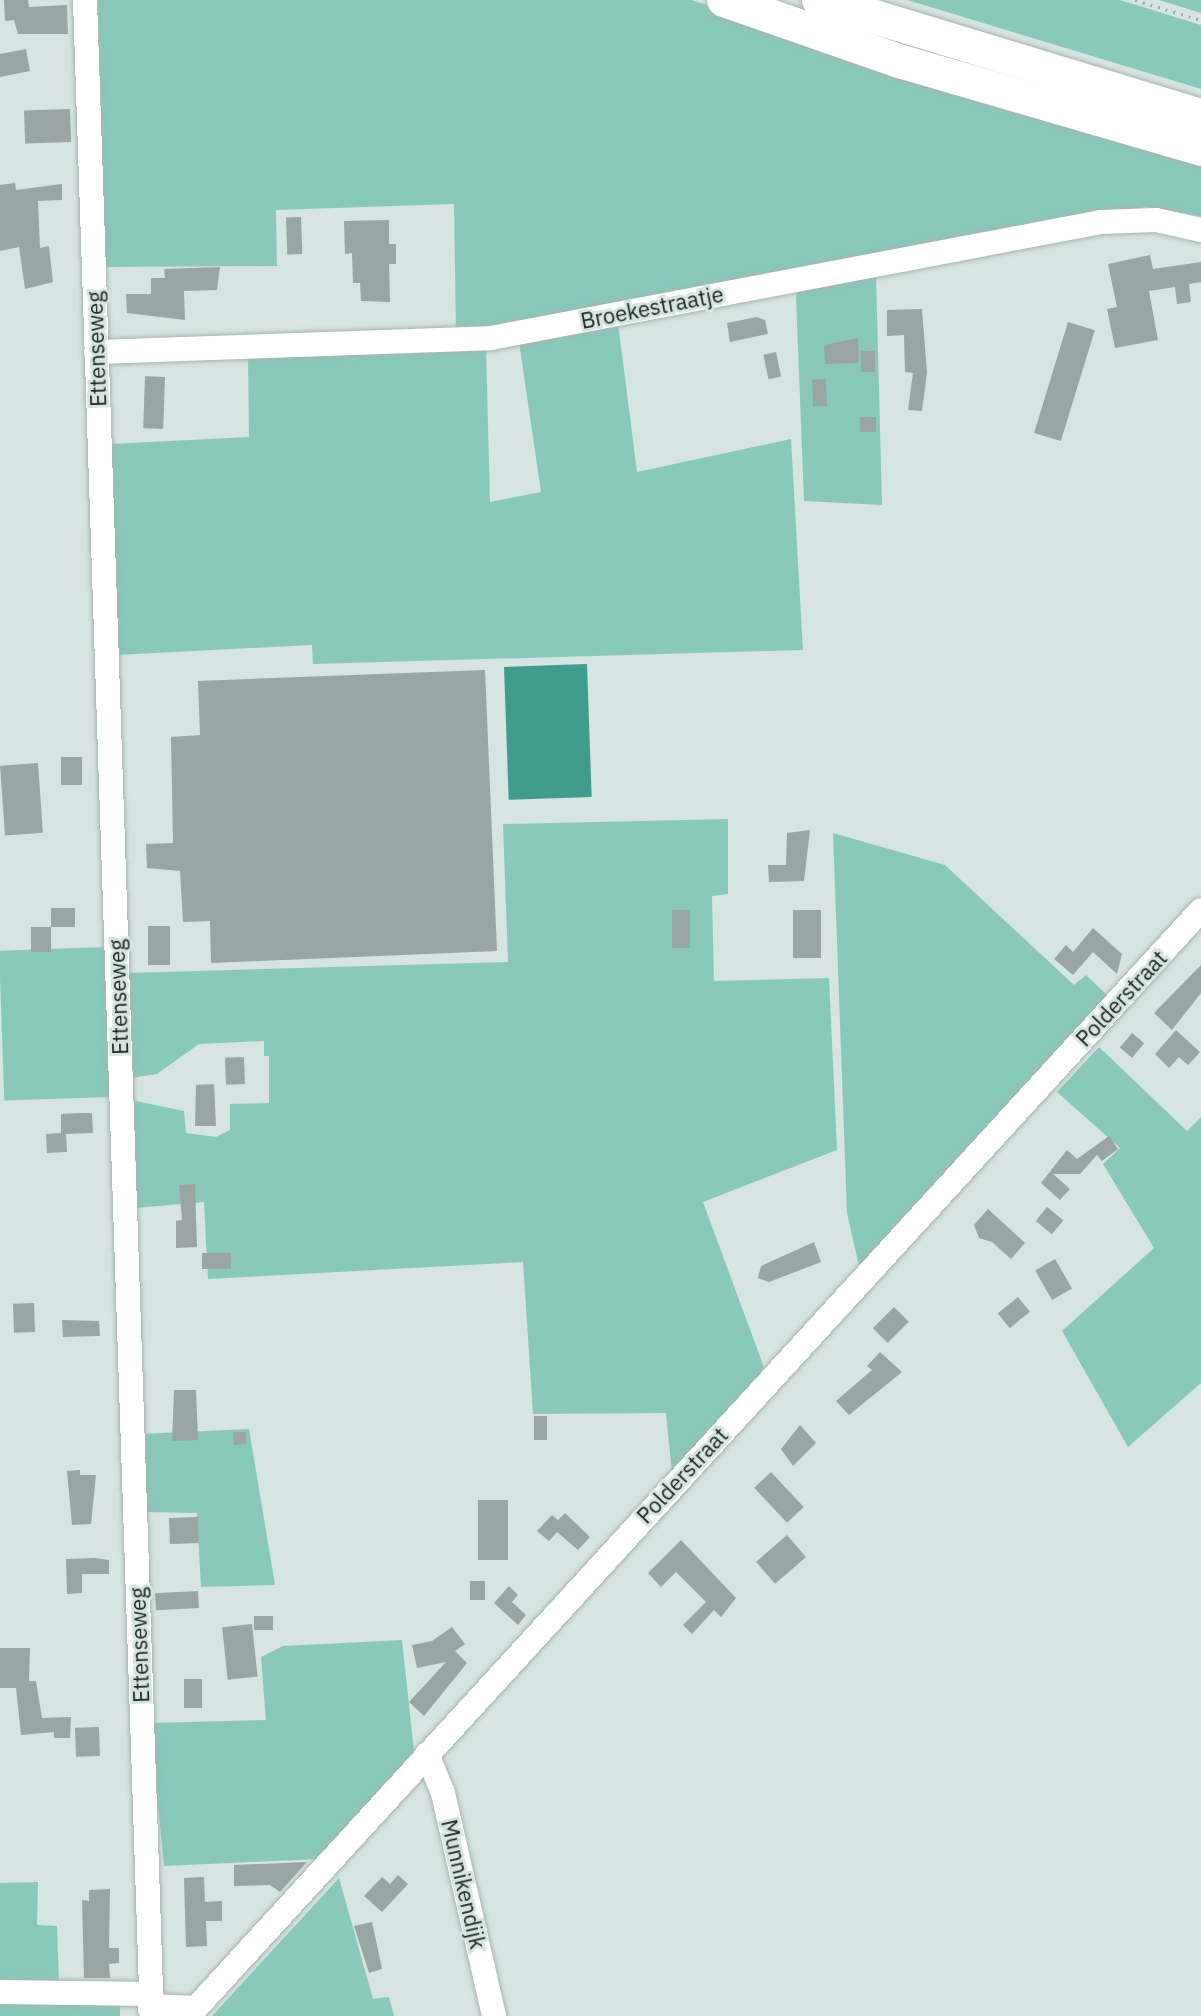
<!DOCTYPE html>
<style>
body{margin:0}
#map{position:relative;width:1201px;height:2016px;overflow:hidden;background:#d6e5e1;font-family:"IBM Plex Sans",sans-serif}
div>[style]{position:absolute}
.green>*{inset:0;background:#88c9bc;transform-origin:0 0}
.water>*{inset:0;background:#409c8c;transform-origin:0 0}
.building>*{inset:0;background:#99a6a3;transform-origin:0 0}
.path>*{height:3px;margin-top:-1.5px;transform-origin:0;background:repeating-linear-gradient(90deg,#9eaba7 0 2px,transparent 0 8px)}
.roads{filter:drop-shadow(0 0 2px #a7b5b2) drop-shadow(0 0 2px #a7b5b2)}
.minor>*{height:24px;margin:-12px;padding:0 12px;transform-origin:12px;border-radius:12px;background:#fff}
.highway>*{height:34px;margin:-17px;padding:0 17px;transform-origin:17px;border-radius:17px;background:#fff}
span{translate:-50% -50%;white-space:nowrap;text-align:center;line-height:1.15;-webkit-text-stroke:6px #d6e5e1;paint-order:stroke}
.street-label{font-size:22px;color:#212725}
</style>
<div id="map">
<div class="green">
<div style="clip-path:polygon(98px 0,691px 0,1201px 158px,1201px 216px,1145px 207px,456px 334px,454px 204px,276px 210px,277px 266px,105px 267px)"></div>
<div style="clip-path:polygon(907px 0,1120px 0,1201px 25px,1201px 89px)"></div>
<div style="clip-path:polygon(1159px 0,1201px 0,1201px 13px)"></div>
<div style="clip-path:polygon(876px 274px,882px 505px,804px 501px,796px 296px,798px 291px)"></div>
<div style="clip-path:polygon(618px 323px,637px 472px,791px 439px,803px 650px,313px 664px,312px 645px,116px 655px,111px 444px,249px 437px,248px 357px,486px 347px,490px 502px,541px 492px,519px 342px)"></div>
<div style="clip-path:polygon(728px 819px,728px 894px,712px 896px,714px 981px,829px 978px,837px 1150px,703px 1202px,765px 1370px,672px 1473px,666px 1413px,533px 1414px,523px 1262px,208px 1279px,204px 1202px,135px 1208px,131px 1100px,184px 1111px,186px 1133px,216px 1137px,230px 1130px,230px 1104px,269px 1103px,269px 1056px,264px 1056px,264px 1041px,199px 1044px,157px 1074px,131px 1078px,128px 973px,508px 962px,503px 824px)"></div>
<div style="clip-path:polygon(833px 833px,945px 865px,1074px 985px,1086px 975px,1107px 995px,859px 1266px,847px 1213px)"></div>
<div style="left:105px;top:947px;width:150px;height:106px;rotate:88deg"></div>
<div style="clip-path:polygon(1099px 1047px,1187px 1131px,1201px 1117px,1201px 1383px,1128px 1447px,1062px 1331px,1154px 1248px,1103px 1164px,1120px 1148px,1057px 1092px)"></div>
<div style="clip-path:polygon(249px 1429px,275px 1585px,201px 1587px,197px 1513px,144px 1512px,141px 1434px)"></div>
<div style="clip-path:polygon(402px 1640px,414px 1752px,319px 1859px,164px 1866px,150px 1723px,266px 1720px,261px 1657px,283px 1646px)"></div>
<div style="clip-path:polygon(339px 1878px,373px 1999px,389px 1997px,394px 2016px,212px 2016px)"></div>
<div style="clip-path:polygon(38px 1882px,37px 1925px,57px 1926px,59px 1985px,0 1984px,0 1883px)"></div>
<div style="clip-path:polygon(0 2002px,120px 2006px,120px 2016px,0 2016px)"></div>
</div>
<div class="water">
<div style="left:587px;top:664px;width:133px;height:83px;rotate:88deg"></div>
</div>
<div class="building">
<div style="clip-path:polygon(4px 0,28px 0,29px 7px,67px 5px,68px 34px,18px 34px,14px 20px,5px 21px)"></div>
<div style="clip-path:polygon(26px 49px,30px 71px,0 77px,0 54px)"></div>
<div style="left:70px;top:109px;width:33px;height:46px;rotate:88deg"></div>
<div style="clip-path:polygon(15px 183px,16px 190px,62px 184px,62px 200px,38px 201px,40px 248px,49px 246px,53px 282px,25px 289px,19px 247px,0 251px,0 185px)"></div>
<div style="left:301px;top:217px;width:37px;height:15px;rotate:88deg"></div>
<div style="clip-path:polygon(389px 220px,389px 244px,396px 244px,396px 264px,389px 264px,390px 302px,361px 301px,360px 283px,353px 283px,352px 253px,345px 254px,344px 221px)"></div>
<div style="clip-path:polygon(1150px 255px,1153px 269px,1201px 262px,1201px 282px,1189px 284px,1191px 302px,1177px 304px,1175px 287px,1149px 291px,1158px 340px,1115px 348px,1107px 309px,1117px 307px,1108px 264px)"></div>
<div style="clip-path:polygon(220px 267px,217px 290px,184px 291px,185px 320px,127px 313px,126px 294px,151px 294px,151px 278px,165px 278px,164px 269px)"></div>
<div style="clip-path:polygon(922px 309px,927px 373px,922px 411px,908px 410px,913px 373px,905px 372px,904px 335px,887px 336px,887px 310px)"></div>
<div style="clip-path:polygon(757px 317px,765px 320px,768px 334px,730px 342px,727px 323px)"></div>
<div style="left:1068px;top:322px;width:28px;height:116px;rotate:17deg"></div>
<div style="clip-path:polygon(858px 338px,859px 363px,825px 364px,824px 345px)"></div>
<div style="left:861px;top:351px;width:14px;height:21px"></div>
<div style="left:776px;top:352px;width:25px;height:13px;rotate:78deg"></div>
<div style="left:165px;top:377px;width:52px;height:20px;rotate:92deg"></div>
<div style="left:826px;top:379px;width:27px;height:14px;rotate:88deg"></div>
<div style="left:860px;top:417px;width:16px;height:15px"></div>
<div style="clip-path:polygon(485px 670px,497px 951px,211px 963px,210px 921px,183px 922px,180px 871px,147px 868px,146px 844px,173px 843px,171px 737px,200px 735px,198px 681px)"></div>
<div style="left:61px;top:757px;width:21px;height:28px"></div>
<div style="left:38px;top:763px;width:70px;height:38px;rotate:86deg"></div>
<div style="clip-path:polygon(810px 830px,804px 881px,769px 882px,768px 865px,786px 865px,787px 833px)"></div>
<div style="left:51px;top:908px;width:24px;height:19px"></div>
<div style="left:672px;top:910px;width:18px;height:38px"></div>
<div style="left:793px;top:910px;width:28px;height:48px"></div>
<div style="left:148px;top:926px;width:22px;height:39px"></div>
<div style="left:51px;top:927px;width:25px;height:20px;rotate:90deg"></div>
<div style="clip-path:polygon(1093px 928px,1122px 954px,1117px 974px,1093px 952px,1073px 975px,1054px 959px,1066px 945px,1073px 952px)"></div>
<div style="clip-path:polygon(1201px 965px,1201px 993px,1172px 1030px,1154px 1013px)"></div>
<div style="clip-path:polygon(1176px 1030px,1200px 1052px,1188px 1065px,1179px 1057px,1169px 1068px,1155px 1054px)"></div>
<div style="left:1132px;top:1033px;width:16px;height:19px;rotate:40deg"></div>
<div style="left:244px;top:1057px;width:27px;height:19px;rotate:88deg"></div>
<div style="clip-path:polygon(214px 1084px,216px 1126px,195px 1126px,196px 1085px)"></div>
<div style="clip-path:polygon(80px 1113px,92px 1113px,93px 1133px,66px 1134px,67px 1152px,47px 1153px,46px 1134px,61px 1133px,61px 1114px)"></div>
<div style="clip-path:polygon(1109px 1136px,1118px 1149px,1102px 1161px,1097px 1155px,1080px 1174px,1053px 1174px,1070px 1189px,1060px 1200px,1041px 1183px,1067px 1150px,1077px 1159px)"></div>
<div style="clip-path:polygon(195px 1184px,197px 1247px,176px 1248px,176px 1221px,182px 1220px,179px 1185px)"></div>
<div style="left:1047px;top:1207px;width:21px;height:18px;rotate:39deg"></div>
<div style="clip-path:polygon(988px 1209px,1025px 1243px,1011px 1259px,992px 1242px,979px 1238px,974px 1225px)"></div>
<div style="clip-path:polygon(814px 1242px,821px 1262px,769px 1282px,758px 1278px,761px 1266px)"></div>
<div style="left:231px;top:1253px;width:16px;height:29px;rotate:90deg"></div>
<div style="left:1055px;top:1259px;width:34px;height:23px;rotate:60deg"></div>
<div style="left:1018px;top:1297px;width:19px;height:26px;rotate:51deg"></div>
<div style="left:34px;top:1303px;width:29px;height:21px;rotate:88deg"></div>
<div style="left:894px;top:1307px;width:21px;height:30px;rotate:45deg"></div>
<div style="clip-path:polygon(62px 1320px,99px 1321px,100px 1336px,63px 1337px)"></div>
<div style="clip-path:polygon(880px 1352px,902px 1372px,849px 1415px,836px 1401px,872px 1370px,867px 1366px)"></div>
<div style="clip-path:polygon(174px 1390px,196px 1390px,198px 1440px,172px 1441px)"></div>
<div style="left:547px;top:1416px;width:24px;height:13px;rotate:90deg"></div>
<div style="clip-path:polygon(800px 1425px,816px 1443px,793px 1466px,781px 1449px)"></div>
<div style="clip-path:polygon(233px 1432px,246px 1432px,246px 1444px,234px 1445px)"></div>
<div style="clip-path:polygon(80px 1470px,80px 1475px,96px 1475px,91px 1524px,72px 1525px,67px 1471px)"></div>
<div style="left:771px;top:1472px;width:48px;height:23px;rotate:47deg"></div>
<div style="left:478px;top:1500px;width:30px;height:60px"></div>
<div style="clip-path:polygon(565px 1513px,590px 1537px,578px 1550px,557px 1532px,549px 1541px,537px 1531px,552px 1515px,558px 1520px)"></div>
<div style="left:198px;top:1517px;width:26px;height:29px;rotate:88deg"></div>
<div style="left:787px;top:1535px;width:29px;height:41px;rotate:49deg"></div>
<div style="clip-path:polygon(681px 1540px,736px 1598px,721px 1617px,714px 1610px,692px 1634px,683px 1625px,706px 1602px,676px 1572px,661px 1587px,648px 1573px)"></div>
<div style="clip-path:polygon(95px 1558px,109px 1560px,109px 1574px,82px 1574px,82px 1593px,67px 1594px,66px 1559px)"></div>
<div style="left:470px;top:1581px;width:15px;height:19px"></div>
<div style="clip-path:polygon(509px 1586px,518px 1595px,512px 1602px,526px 1615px,518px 1625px,494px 1603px)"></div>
<div style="left:198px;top:1591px;width:17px;height:43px;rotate:87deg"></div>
<div style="left:254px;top:1616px;width:19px;height:14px"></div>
<div style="left:252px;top:1624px;width:53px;height:30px;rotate:84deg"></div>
<div style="clip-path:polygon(452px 1627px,465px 1644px,455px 1651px,467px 1663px,424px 1716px,409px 1702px,446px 1662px,417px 1668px,412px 1645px,432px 1641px)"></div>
<div style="clip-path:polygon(0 1648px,30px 1648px,29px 1681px,36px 1681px,42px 1718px,71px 1717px,70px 1738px,54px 1738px,54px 1732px,21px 1735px,16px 1688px,0 1688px)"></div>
<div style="left:202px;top:1679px;width:29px;height:18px;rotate:90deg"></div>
<div style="left:99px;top:1727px;width:29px;height:24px;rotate:88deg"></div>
<div style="clip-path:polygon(307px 1862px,280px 1892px,270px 1885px,234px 1886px,234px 1865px)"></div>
<div style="clip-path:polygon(398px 1875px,408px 1884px,382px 1912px,364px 1896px,382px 1877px,390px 1884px)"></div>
<div style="clip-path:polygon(204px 1877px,205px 1902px,222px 1901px,222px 1921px,206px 1921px,207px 1946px,186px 1947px,184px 1878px)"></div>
<div style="clip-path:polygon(110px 1889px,109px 1948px,119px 1948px,119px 1963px,109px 1964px,110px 1978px,84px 1978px,82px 1900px,89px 1901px,89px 1890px)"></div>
<div style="clip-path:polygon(372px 1922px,382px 1969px,369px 1973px,354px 1926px)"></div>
</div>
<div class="path">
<div style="left:1135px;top:0;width:69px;rotate:16.9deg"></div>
</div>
<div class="roads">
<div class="minor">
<div style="left:85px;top:0;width:1995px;rotate:88.1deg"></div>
<div style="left:96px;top:352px;width:395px;rotate:-2deg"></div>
<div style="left:491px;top:338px;width:621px;rotate:-10.77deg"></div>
<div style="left:1101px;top:222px;width:55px;rotate:-2.1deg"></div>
<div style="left:1156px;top:220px;width:46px;rotate:12.5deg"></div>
<div style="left:427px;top:1754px;width:42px;rotate:67.7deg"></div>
<div style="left:443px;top:1793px;width:229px;rotate:77.1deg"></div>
<div style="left:0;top:1992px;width:151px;rotate:0.8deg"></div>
<div style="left:151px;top:1994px;width:15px;rotate:94deg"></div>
<div style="left:151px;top:2006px;width:45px;rotate:2.5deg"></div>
<div style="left:196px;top:2008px;width:1488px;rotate:-47.53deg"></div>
</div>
<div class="highway">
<div style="left:724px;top:0;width:185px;rotate:19.2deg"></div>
<div style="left:899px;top:61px;width:315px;rotate:16.2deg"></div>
<div style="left:819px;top:0;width:399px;rotate:16.9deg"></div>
</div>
</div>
<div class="street-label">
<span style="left:652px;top:307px;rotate:-11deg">Broekestraatje</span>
<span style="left:96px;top:349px;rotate:-92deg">Ettenseweg</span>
<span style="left:118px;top:997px;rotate:-92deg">Ettenseweg</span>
<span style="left:1121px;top:998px;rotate:-47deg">Polderstraat</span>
<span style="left:682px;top:1475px;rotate:-47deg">Polderstraat</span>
<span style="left:139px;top:1645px;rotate:-92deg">Ettenseweg</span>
<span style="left:464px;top:1884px;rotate:77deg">Munnikendijk</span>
</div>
</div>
